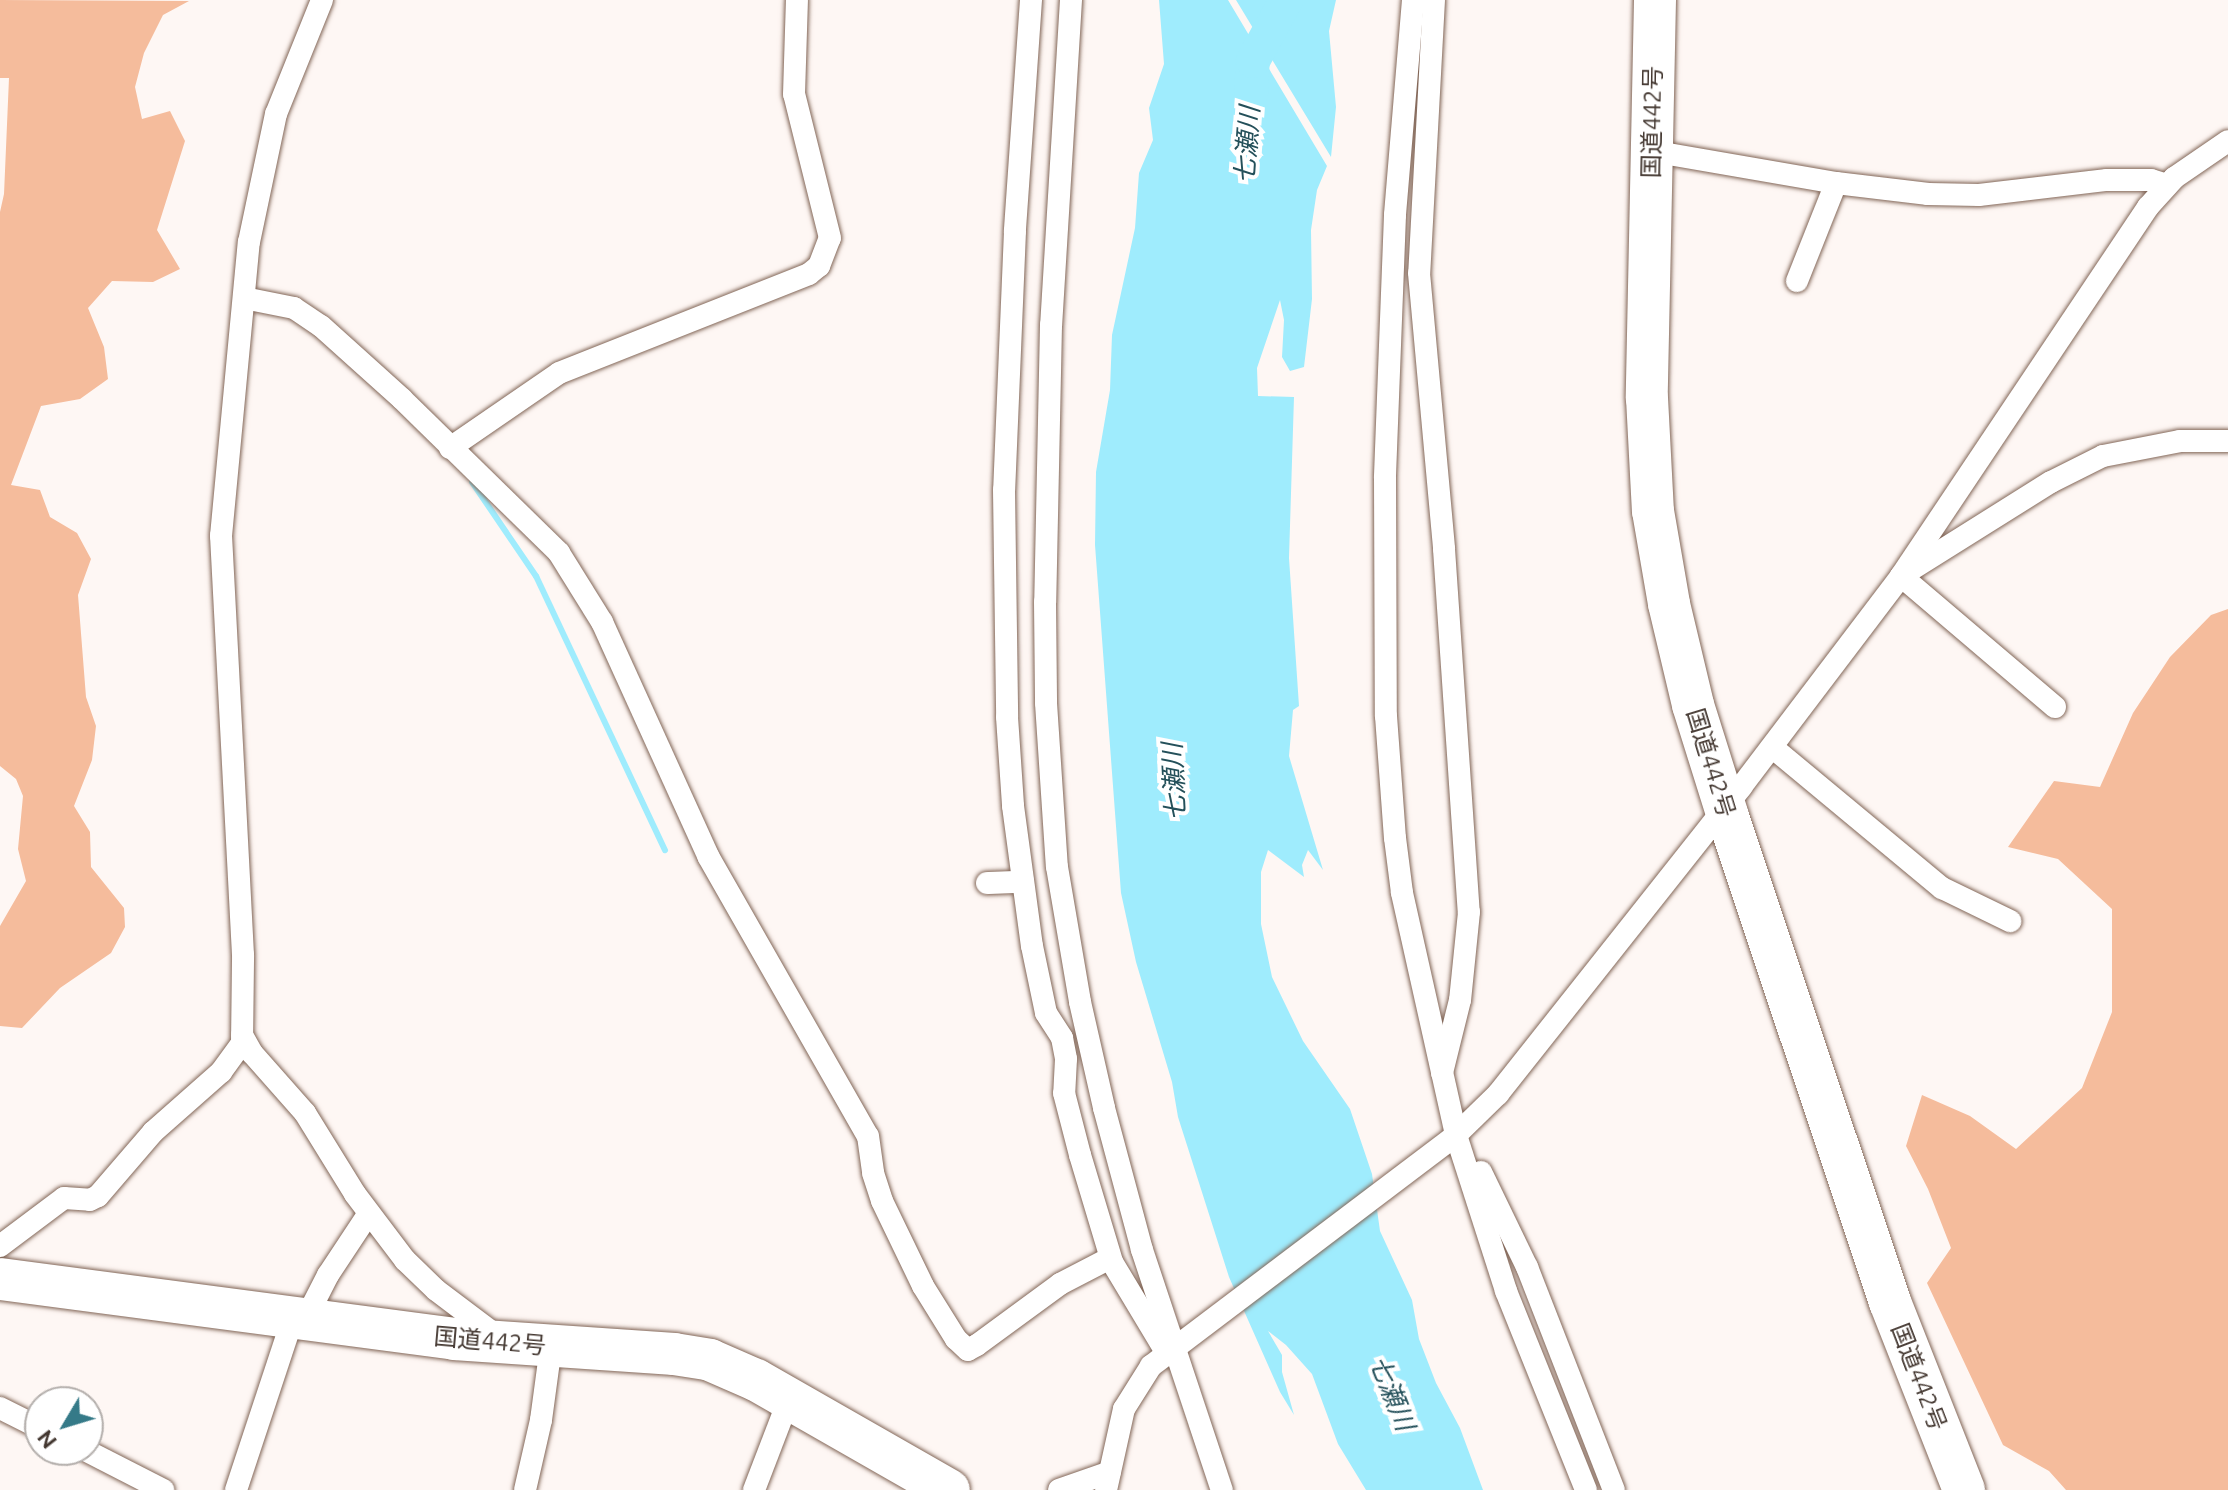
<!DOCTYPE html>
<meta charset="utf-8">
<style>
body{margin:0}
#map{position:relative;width:2228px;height:1490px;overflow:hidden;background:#fef7f4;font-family:Ubuntu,"Noto Sans JP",sans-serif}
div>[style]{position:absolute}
.green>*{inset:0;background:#f5bc9c}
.water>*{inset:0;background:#9fecfd}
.stream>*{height:6px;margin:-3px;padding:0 3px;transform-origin:3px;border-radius:3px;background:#9fecfd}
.river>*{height:34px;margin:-17px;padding:0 17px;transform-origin:17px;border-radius:17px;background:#9fecfd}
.roads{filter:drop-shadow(0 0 2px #826657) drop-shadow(0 0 2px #826657)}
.street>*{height:22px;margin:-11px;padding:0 11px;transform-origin:11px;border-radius:11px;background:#fff}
.highway>*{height:42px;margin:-21px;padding:0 21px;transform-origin:21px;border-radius:21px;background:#fff}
span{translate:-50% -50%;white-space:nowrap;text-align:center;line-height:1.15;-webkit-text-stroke:8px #fff;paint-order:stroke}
.street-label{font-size:24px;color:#433730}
.water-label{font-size:26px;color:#24505a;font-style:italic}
.north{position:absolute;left:24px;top:1386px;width:80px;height:80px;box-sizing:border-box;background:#fff;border:2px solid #b4afac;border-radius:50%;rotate:232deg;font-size:22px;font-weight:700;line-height:32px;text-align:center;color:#433730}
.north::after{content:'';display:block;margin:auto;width:28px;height:36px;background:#357a88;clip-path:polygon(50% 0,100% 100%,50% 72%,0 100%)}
</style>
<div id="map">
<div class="green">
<div style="clip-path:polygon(0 0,189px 1px,163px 15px,144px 53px,135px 87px,142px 119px,170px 111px,185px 141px,157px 230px,180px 269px,153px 282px,112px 281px,88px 308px,104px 347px,108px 379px,80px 399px,41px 406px,11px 485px,40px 490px,50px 517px,77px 533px,91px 559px,78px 595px,86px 697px,96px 726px,92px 760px,74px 806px,90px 832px,91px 867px,124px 908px,125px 927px,111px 953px,60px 988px,22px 1028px,0 1026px,0 926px,26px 881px,18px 849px,23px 796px,16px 779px,0 766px,0 212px,4px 194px,9px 78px,0 78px)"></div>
<div style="clip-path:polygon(2228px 609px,2228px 1490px,2066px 1490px,2049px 1471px,2003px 1445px,1927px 1283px,1951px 1248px,1928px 1189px,1906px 1146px,1922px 1095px,1970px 1116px,2016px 1149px,2082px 1088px,2112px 1012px,2112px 909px,2058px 859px,2008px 847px,2054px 781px,2100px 787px,2133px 713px,2170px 657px,2211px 615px)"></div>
</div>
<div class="water">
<div style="clip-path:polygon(1159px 0,1228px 0,1327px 166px,1317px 190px,1311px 230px,1312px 299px,1304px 367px,1290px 371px,1282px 357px,1284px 320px,1280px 300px,1257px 368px,1258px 396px,1294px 397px,1289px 558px,1299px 706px,1293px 710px,1289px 756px,1323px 870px,1308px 850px,1302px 865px,1304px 877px,1268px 850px,1261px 872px,1261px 924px,1272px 977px,1303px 1041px,1350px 1109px,1372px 1174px,1380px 1231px,1412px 1300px,1419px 1339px,1436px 1383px,1460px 1428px,1483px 1490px,1366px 1490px,1338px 1444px,1312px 1374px,1286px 1345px,1268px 1331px,1282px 1355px,1282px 1372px,1294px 1415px,1280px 1392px,1229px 1277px,1178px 1117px,1172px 1082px,1136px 962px,1121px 893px,1095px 545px,1096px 472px,1110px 390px,1112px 335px,1135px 228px,1139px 173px,1153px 140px,1149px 108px,1164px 64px)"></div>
<div style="clip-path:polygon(1236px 0,1336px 0,1329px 31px,1336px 107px,1331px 157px)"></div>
</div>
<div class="stream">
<div style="left:472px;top:482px;width:114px;rotate:55.8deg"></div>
<div style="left:536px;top:576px;width:303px;rotate:64.8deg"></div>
</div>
<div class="river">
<div style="left:1251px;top:94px;width:33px;rotate:-87deg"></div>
<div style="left:1253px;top:61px;width:69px;rotate:-61.6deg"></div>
</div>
<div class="roads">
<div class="street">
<div style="left:1031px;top:0;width:232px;rotate:94deg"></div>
<div style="left:1015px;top:231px;width:259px;rotate:92.4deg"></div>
<div style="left:1004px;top:490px;width:227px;rotate:89.2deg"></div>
<div style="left:1007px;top:717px;width:89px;rotate:86.1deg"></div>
<div style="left:1013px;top:806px;width:141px;rotate:82.3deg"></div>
<div style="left:1032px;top:946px;width:68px;rotate:78.2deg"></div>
<div style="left:1046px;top:1013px;width:30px;rotate:57deg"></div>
<div style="left:1062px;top:1038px;width:21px;rotate:79deg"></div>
<div style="left:1066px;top:1059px;width:34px;rotate:93deg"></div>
<div style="left:1064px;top:1093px;width:64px;rotate:75.5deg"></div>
<div style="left:1080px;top:1155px;width:112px;rotate:73.3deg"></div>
<div style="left:1112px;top:1262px;width:105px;rotate:59deg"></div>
<div style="left:1071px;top:0;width:326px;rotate:93.5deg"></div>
<div style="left:1051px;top:325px;width:277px;rotate:91.2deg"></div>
<div style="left:1045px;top:602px;width:101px;rotate:89.4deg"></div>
<div style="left:1046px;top:703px;width:164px;rotate:86.2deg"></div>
<div style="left:1057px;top:867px;width:137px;rotate:80.3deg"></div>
<div style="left:1080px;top:1002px;width:109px;rotate:77.2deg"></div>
<div style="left:1104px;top:1108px;width:147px;rotate:75deg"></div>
<div style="left:1142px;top:1250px;width:253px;rotate:71.6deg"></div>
<div style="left:1413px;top:0;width:216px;rotate:94.8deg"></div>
<div style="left:1395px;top:215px;width:263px;rotate:92.2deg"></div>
<div style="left:1385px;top:478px;width:238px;rotate:89.8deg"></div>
<div style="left:1386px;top:716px;width:122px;rotate:85.8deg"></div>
<div style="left:1395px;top:838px;width:55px;rotate:82.7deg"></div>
<div style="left:1402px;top:893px;width:248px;rotate:77.4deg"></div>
<div style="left:1456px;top:1135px;width:164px;rotate:72.2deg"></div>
<div style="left:1506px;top:1291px;width:214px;rotate:68.1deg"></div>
<div style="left:1434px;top:0;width:273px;rotate:93.1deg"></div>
<div style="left:1419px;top:273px;width:277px;rotate:84.8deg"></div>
<div style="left:1444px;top:549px;width:364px;rotate:86.1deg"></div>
<div style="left:1469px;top:912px;width:88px;rotate:95.8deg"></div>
<div style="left:1460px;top:1000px;width:75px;rotate:103.9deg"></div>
<div style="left:1651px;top:151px;width:188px;rotate:9.8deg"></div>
<div style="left:1836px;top:183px;width:93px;rotate:6.8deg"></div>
<div style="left:1928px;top:194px;width:51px;rotate:1.1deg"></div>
<div style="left:1979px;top:195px;width:129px;rotate:-6.7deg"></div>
<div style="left:2107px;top:180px;width:44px"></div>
<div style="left:2151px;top:180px;width:17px;rotate:17deg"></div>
<div style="left:1797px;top:281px;width:105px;rotate:-68.3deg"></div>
<div style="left:244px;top:298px;width:51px;rotate:11.3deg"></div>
<div style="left:294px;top:308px;width:32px;rotate:34deg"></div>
<div style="left:321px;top:326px;width:109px;rotate:42deg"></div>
<div style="left:402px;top:399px;width:220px;rotate:44.4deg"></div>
<div style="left:559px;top:553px;width:81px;rotate:58.1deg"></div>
<div style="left:602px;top:622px;width:257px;rotate:65.6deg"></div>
<div style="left:708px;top:856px;width:322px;rotate:60.3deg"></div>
<div style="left:868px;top:1136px;width:37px;rotate:82deg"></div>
<div style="left:873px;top:1173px;width:29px;rotate:72deg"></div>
<div style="left:882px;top:1201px;width:94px;rotate:64.2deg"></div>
<div style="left:923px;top:1286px;width:62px;rotate:58.1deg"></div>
<div style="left:956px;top:1339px;width:16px;rotate:43deg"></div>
<div style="left:968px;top:1350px;width:10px;rotate:-29deg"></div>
<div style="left:977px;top:1345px;width:103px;rotate:-36.3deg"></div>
<div style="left:1060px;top:1284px;width:56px;rotate:-27.5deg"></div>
<div style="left:450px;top:448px;width:132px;rotate:-34.5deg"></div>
<div style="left:559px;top:373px;width:269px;rotate:-21.6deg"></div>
<div style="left:809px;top:274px;width:13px;rotate:-39deg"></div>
<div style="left:819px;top:266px;width:30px;rotate:-69deg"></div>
<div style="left:830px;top:238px;width:148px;rotate:-104deg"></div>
<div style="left:794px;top:94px;width:94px;rotate:-88.2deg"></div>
<div style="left:2055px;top:707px;width:202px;rotate:-139.6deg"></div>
<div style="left:1901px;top:576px;width:177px;rotate:-32.1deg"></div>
<div style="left:2051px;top:482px;width:58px;rotate:-26.6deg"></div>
<div style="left:2103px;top:456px;width:78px;rotate:-11deg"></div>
<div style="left:2180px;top:441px;width:48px"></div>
<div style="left:1772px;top:747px;width:221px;rotate:39.7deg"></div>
<div style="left:1942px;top:888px;width:76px;rotate:25.9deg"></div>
<div style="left:987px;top:883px;width:36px;rotate:-2deg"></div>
<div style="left:242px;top:1035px;width:21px;rotate:61deg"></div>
<div style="left:252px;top:1053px;width:80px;rotate:48.5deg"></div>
<div style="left:305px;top:1113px;width:95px;rotate:58.3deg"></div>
<div style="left:355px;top:1194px;width:83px;rotate:52.9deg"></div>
<div style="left:405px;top:1260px;width:43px;rotate:44.1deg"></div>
<div style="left:436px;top:1290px;width:76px;rotate:37deg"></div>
<div style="left:1481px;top:1172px;width:106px;rotate:64.2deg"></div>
<div style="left:1527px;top:1267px;width:239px;rotate:68.7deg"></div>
<div style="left:0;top:1246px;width:80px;rotate:-36.9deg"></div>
<div style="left:64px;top:1198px;width:26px;rotate:4deg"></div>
<div style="left:90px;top:1200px;width:9px;rotate:-27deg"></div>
<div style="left:98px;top:1196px;width:84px;rotate:-49.3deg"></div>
<div style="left:153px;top:1132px;width:91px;rotate:-41.4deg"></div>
<div style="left:221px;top:1072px;width:36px;rotate:-54deg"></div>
<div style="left:242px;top:1043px;width:88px;rotate:-89.3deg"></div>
<div style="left:243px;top:955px;width:420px;rotate:-93deg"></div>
<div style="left:221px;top:536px;width:295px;rotate:-84.6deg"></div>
<div style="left:249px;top:242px;width:131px;rotate:-78.1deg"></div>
<div style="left:276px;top:114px;width:123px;rotate:-68deg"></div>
<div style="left:305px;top:1320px;width:51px;rotate:-62.9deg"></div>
<div style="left:328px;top:1275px;width:74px;rotate:-56.5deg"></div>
<div style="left:0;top:1408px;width:45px;rotate:26.6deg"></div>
<div style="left:85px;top:1450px;width:88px;rotate:27.1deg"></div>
<div style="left:236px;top:1490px;width:181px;rotate:-71.7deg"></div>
<div style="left:525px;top:1490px;width:72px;rotate:-77.1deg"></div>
<div style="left:541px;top:1420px;width:75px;rotate:-82.3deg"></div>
<div style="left:754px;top:1490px;width:97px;rotate:-69deg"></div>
<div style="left:1059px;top:1490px;width:54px;rotate:-19.4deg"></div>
<div style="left:1106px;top:1490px;width:83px;rotate:-77.5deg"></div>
<div style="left:1124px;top:1409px;width:51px;rotate:-57.9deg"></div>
<div style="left:1151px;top:1366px;width:383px;rotate:-37.1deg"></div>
<div style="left:1456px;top:1135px;width:59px;rotate:-44.3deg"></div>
<div style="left:1498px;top:1094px;width:392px;rotate:-51.6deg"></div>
<div style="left:1741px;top:787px;width:265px;rotate:-52.8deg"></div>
<div style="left:1901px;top:576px;width:444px;rotate:-56.2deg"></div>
<div style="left:2148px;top:207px;width:39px;rotate:-48deg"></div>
<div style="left:2174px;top:178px;width:65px;rotate:-34.4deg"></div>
</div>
<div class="highway">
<div style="left:1655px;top:0;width:398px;rotate:91.2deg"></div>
<div style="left:1647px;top:398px;width:113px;rotate:87deg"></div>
<div style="left:1653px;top:511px;width:94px;rotate:80.2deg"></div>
<div style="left:1669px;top:604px;width:104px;rotate:76.6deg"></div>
<div style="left:1693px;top:705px;width:117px;rotate:72.6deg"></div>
<div style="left:1728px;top:817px;width:511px;rotate:71.53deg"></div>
<div style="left:1890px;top:1302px;width:202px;rotate:68.5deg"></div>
<div style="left:0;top:1279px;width:458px;rotate:7.5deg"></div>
<div style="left:454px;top:1339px;width:221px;rotate:3.9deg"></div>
<div style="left:674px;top:1354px;width:36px;rotate:9deg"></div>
<div style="left:710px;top:1360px;width:50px;rotate:23.5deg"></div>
<div style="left:756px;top:1380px;width:222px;rotate:29.7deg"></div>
</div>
</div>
<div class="street-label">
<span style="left:1652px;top:122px;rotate:-89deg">国道442号</span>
<span style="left:1711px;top:763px;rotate:73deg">国道442号</span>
<span style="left:490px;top:1341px;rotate:5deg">国道442号</span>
<span style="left:1919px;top:1377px;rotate:69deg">国道442号</span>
</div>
<div class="water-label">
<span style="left:1247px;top:145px;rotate:-86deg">七瀬川</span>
<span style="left:1174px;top:782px;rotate:-93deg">七瀬川</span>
<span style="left:1392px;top:1393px;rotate:68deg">七瀬川</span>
</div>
<div class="north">N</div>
</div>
